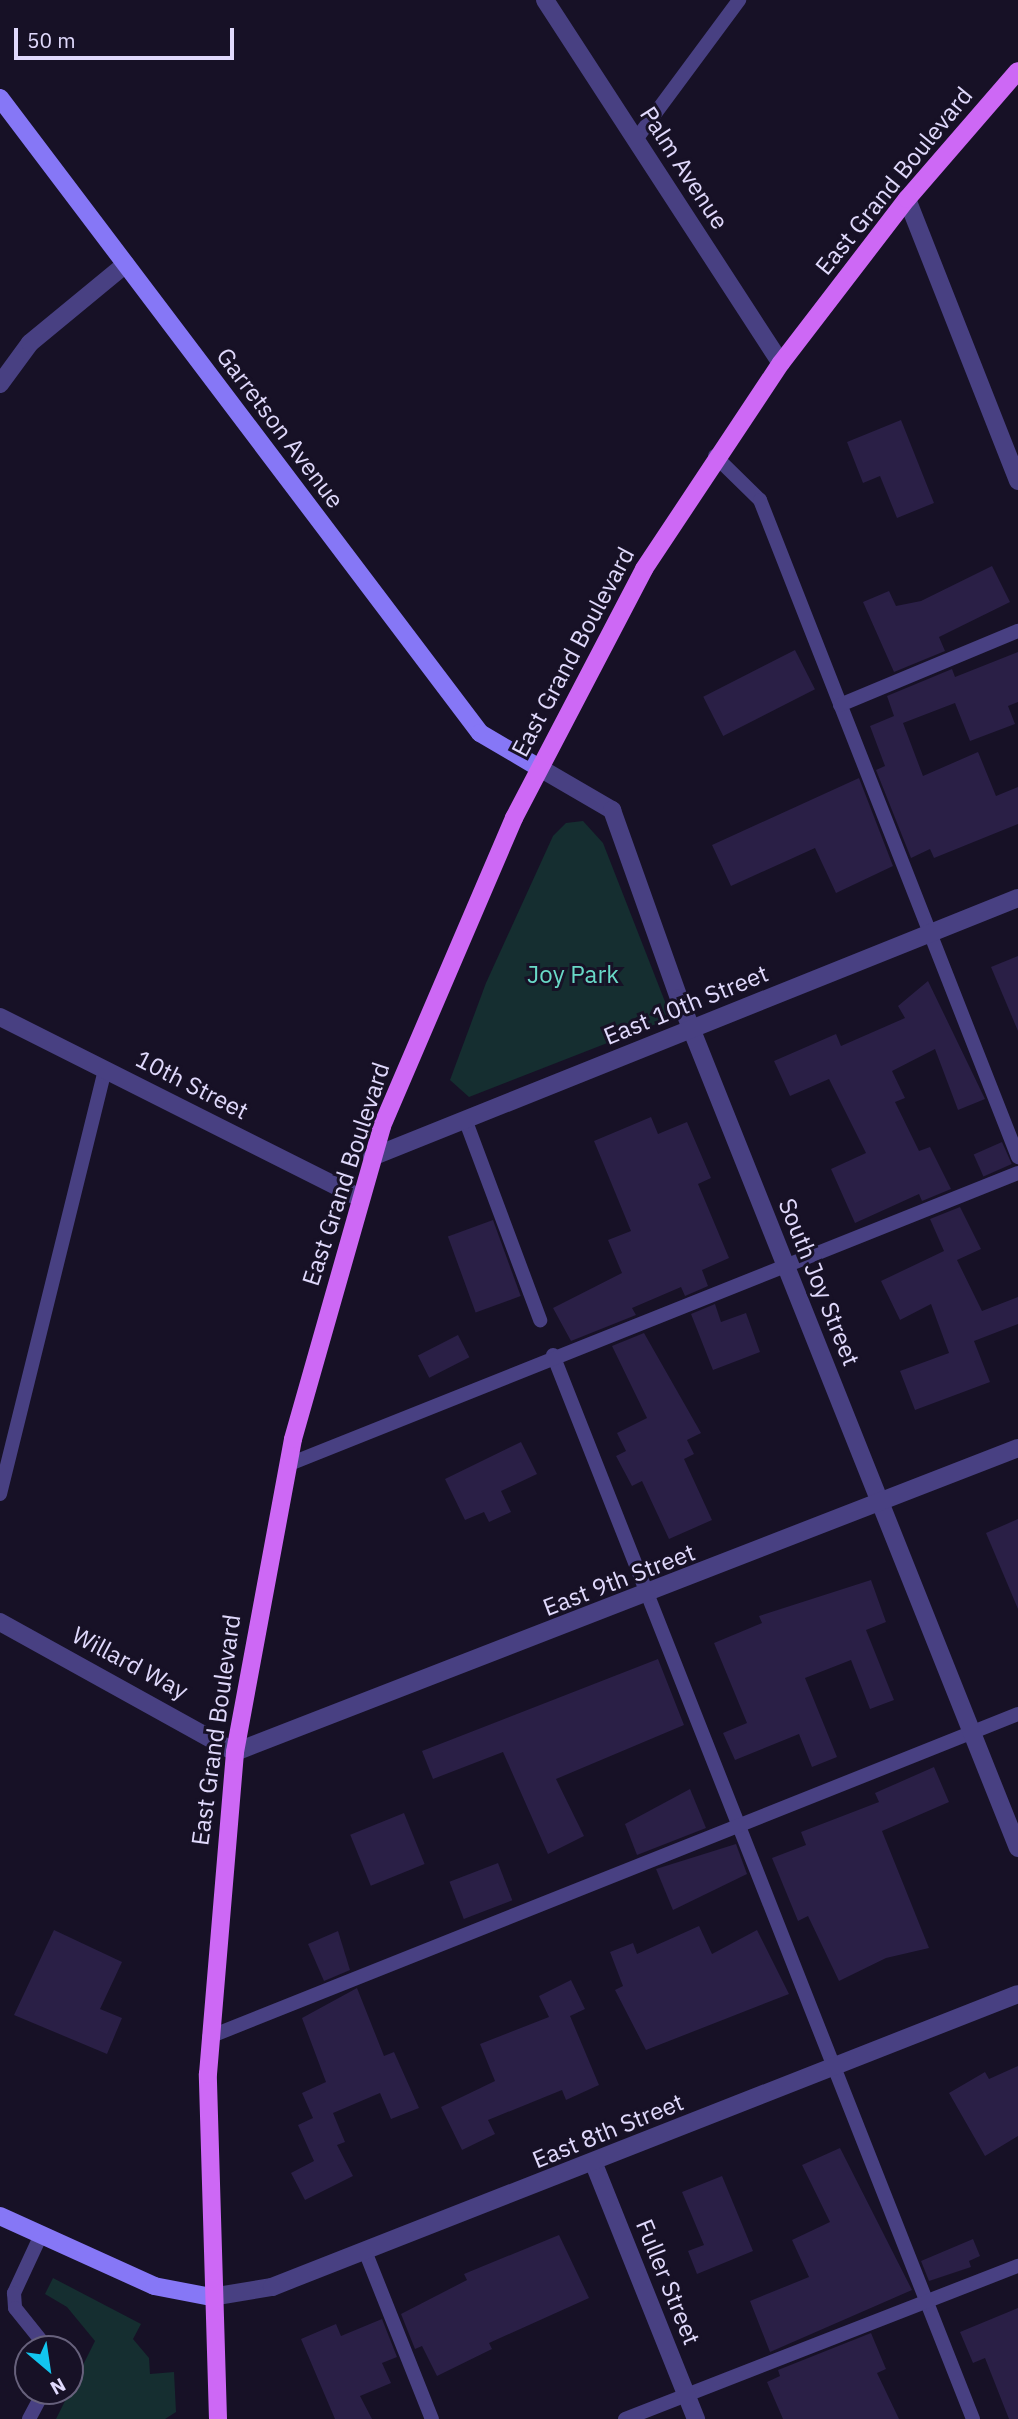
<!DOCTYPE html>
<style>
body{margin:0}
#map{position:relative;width:1018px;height:2419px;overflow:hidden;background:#171126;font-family:"IBM Plex Sans",sans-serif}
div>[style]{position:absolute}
.green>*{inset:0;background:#152e30}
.building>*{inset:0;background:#2a1f46;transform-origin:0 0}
.lane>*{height:14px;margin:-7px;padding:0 7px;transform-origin:7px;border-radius:7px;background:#484082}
.street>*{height:18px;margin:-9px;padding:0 9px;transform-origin:9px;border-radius:9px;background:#484082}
.secondary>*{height:18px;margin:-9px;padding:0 9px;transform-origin:9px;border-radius:9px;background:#8677f6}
.primary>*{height:18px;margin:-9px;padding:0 9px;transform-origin:9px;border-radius:9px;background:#cd68f5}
span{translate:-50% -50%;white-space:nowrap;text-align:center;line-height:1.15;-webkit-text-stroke:6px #171126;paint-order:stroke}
.street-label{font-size:24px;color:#e0d9fc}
.park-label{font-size:24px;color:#69d9c7}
.north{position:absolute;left:14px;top:2335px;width:70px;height:70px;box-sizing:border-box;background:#171126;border:2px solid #67617c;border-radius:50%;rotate:151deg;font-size:19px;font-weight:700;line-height:28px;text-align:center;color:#e0d9fc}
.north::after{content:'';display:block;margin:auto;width:24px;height:32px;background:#12c5ef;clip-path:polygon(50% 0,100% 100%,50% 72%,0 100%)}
.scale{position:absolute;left:14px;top:28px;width:220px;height:32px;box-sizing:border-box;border:4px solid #e0d9fc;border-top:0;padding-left:9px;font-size:21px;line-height:24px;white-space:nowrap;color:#e0d9fc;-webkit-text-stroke:5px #171126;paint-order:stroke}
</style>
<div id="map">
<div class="green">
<div style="clip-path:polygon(583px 821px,603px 843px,669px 1012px,656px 1024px,469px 1097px,450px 1080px,486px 983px,553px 836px,566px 823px)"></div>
<div style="clip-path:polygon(53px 2278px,141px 2324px,133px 2339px,149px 2358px,150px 2374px,174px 2372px,176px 2412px,165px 2419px,56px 2419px,95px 2341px,67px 2307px,45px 2294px)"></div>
</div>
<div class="building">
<div style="clip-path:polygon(901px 420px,934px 503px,897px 518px,880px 476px,863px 483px,847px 442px)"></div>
<div style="clip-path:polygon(992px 566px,1010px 602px,939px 637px,945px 651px,894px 672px,863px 602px,889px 591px,896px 606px,921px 601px)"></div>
<div style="left:795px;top:650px;width:44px;height:103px;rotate:63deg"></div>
<div style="clip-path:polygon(1018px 652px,1018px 702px,1008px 706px,1015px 724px,970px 741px,955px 703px,903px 723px,923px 776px,978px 752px,996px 796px,1018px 787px,1018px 824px,934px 858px,930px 849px,911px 858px,876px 770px,885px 766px,870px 726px,894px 716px,887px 696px,952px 669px,955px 677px)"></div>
<div style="clip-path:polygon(859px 778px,893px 866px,836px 893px,815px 848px,731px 886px,712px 845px)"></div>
<div style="clip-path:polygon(1018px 956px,1018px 1031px,991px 967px)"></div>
<div style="clip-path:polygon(928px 981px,985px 1099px,958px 1110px,935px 1049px,892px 1071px,905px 1098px,895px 1102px,919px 1151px,930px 1147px,951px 1189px,922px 1201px,919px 1194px,855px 1223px,831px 1169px,866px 1153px,829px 1079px,790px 1096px,774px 1061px,836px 1034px,841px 1046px,905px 1018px,898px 1006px)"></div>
<div style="clip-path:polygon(651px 1117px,658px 1134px,687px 1122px,711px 1178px,698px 1184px,729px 1258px,702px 1270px,708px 1286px,685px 1296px,681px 1287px,632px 1308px,636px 1315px,571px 1341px,553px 1308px,622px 1273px,608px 1240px,631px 1231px,594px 1141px)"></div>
<div style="left:1002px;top:1142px;width:24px;height:31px;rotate:66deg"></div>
<div style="clip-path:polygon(960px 1207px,981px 1249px,957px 1260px,982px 1311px,1018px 1297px,1018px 1324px,974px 1341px,990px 1382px,915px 1410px,900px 1371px,949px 1353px,931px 1304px,900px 1320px,881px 1281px,944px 1251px,930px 1219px)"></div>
<div style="left:493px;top:1220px;width:81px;height:48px;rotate:70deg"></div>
<div style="clip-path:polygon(715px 1304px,721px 1322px,746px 1313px,760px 1352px,713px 1370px,691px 1314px)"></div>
<div style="clip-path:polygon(644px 1333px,701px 1433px,687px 1440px,694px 1454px,684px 1459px,712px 1520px,669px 1539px,642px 1481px,632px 1486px,616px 1456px,626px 1451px,617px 1433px,647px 1418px,612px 1346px)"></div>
<div style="left:458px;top:1335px;width:25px;height:45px;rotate:63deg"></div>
<div style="clip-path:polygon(521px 1442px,537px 1474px,501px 1491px,511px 1512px,489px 1522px,484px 1512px,465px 1520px,445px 1479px)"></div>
<div style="clip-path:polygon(1018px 1519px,1018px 1609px,986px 1533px)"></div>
<div style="clip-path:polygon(871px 1580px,886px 1622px,866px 1630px,894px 1700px,870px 1709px,851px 1660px,805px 1678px,837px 1757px,812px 1767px,799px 1734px,735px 1760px,723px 1733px,747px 1723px,714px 1643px,762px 1623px,759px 1616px)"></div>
<div style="clip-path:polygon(658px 1659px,684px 1725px,556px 1779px,584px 1836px,548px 1854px,503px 1752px,433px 1779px,422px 1751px)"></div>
<div style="clip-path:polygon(934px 1767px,949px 1802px,882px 1831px,929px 1948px,886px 1958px,839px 1981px,808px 1916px,798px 1921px,772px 1858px,806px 1845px,801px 1832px,879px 1802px,875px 1793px)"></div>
<div style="clip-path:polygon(690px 1789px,706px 1828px,637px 1855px,625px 1824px)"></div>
<div style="left:404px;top:1813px;width:55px;height:58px;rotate:68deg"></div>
<div style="clip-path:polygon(736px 1844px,747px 1874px,673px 1910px,656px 1869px)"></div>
<div style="left:498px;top:1863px;width:40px;height:52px;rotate:69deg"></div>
<div style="clip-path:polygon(699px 1926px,712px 1954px,757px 1930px,789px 1994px,646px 2050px,615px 1990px,623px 1986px,610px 1952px,633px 1943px,637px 1954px)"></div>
<div style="clip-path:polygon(54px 1930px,122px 1962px,100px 2009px,122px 2018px,107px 2054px,14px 2015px)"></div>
<div style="clip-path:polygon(338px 1931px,350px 1970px,324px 1981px,308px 1944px)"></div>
<div style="clip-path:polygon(571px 1980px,585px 2009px,570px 2016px,599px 2085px,566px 2100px,562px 2090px,488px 2120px,495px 2134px,462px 2150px,441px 2107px,495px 2081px,480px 2044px,549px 2017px,539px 1996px)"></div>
<div style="clip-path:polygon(357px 1988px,384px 2056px,394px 2052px,419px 2108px,391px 2119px,380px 2093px,333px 2113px,345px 2142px,337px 2145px,353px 2176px,305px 2200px,291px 2173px,314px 2161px,298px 2125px,313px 2118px,302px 2093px,326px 2082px,302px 2018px)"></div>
<div style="clip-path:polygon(1018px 2066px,1018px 2136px,985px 2156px,949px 2093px,985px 2072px,989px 2079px)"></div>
<div style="clip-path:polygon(840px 2148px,912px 2290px,770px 2352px,750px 2301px,809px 2277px,792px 2240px,830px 2222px,802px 2165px)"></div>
<div style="clip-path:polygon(722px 2176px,753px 2251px,697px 2274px,688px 2251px,704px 2245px,682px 2192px)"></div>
<div style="clip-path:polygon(559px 2235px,589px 2298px,489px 2343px,492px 2349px,437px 2376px,422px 2346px,415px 2349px,401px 2314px,467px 2280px,464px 2274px)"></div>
<div style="clip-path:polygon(973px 2239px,980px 2256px,969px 2261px,971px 2267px,929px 2281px,921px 2261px)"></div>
<div style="clip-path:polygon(1018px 2308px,1018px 2419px,1009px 2419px,985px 2358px,973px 2363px,960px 2332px)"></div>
<div style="clip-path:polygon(382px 2319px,397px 2357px,382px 2363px,391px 2383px,360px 2396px,372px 2419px,335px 2419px,301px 2339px,336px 2324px,341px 2336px)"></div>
<div style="clip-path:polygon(871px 2333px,886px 2369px,877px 2373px,899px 2419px,783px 2419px,767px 2382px,780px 2376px,778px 2370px)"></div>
</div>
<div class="lane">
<div style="left:637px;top:138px;width:172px;rotate:-53.5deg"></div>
<div style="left:715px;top:456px;width:63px;rotate:44.4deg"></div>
<div style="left:760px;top:500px;width:706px;rotate:68.56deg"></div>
<div style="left:840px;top:705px;width:193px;rotate:-22.6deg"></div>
<div style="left:465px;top:1119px;width:215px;rotate:69.5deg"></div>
<div style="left:553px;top:1355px;width:1144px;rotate:68.46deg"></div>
<div style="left:287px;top:1465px;width:787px;rotate:-21.77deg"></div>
<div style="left:0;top:1494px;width:438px;rotate:-76.1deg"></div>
<div style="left:209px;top:2037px;width:871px;rotate:-21.76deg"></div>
<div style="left:40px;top:2237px;width:62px;rotate:114.9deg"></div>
<div style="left:14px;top:2293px;width:15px;rotate:86deg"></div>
<div style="left:15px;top:2308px;width:53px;rotate:51.2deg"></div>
<div style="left:365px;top:2251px;width:181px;rotate:68.3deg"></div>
<div style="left:29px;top:2419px;width:32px;rotate:-62deg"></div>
<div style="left:625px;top:2419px;width:422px;rotate:-21.3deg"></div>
</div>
<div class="street">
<div style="left:545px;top:0;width:433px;rotate:57deg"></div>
<div style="left:907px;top:199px;width:303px;rotate:68.5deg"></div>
<div style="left:0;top:384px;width:51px;rotate:-53.8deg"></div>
<div style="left:30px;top:343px;width:124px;rotate:-39.5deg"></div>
<div style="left:538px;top:767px;width:86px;rotate:30.2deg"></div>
<div style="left:612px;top:810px;width:200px;rotate:70.4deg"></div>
<div style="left:679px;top:998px;width:915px;rotate:68.26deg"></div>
<div style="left:0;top:1017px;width:403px;rotate:26.7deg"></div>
<div style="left:372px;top:1157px;width:696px;rotate:-21.85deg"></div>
<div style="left:0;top:1622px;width:269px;rotate:29deg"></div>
<div style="left:235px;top:1752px;width:840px;rotate:-21.22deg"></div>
<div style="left:594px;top:2164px;width:275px;rotate:68.2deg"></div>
<div style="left:211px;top:2297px;width:62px;rotate:-9.3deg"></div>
<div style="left:272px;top:2287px;width:801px;rotate:-21.44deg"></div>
</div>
<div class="secondary">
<div style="left:0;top:98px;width:796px;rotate:52.91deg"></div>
<div style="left:480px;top:733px;width:67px;rotate:30.4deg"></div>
<div style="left:0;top:2216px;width:169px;rotate:24.4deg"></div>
<div style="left:154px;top:2286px;width:58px;rotate:10.9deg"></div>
</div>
<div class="primary">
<div style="left:218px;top:2419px;width:345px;rotate:-91.7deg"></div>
<div style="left:208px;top:2074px;width:323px;rotate:-85.2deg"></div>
<div style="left:235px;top:1752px;width:318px;rotate:-79.5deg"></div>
<div style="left:293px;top:1439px;width:325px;rotate:-74.1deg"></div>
<div style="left:382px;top:1126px;width:335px;rotate:-66.8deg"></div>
<div style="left:514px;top:818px;width:281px;rotate:-62.4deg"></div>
<div style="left:644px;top:569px;width:247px;rotate:-56.4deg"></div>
<div style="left:781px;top:363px;width:207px;rotate:-52.5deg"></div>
<div style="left:907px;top:199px;width:169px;rotate:-49.1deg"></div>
</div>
<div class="street-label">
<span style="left:684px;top:168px;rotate:57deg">Palm Avenue</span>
<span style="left:894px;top:181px;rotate:-51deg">East Grand Boulevard</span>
<span style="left:280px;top:428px;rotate:53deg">Garretson Avenue</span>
<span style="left:573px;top:652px;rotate:-62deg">East Grand Boulevard</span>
<span style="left:686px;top:1005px;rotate:-22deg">East 10th Street</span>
<span style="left:192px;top:1085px;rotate:27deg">10th Street</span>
<span style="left:346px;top:1174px;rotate:-72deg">East Grand Boulevard</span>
<span style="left:819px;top:1282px;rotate:68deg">South Joy Street</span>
<span style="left:619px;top:1580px;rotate:-21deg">East 9th Street</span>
<span style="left:130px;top:1663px;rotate:28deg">Willard Way</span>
<span style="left:216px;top:1730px;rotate:-82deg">East Grand Boulevard</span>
<span style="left:608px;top:2131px;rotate:-22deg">East 8th Street</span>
<span style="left:668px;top:2282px;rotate:68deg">Fuller Street</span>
</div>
<div class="park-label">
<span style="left:573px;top:975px">Joy Park</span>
</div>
<div class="north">N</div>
<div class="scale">50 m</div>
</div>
